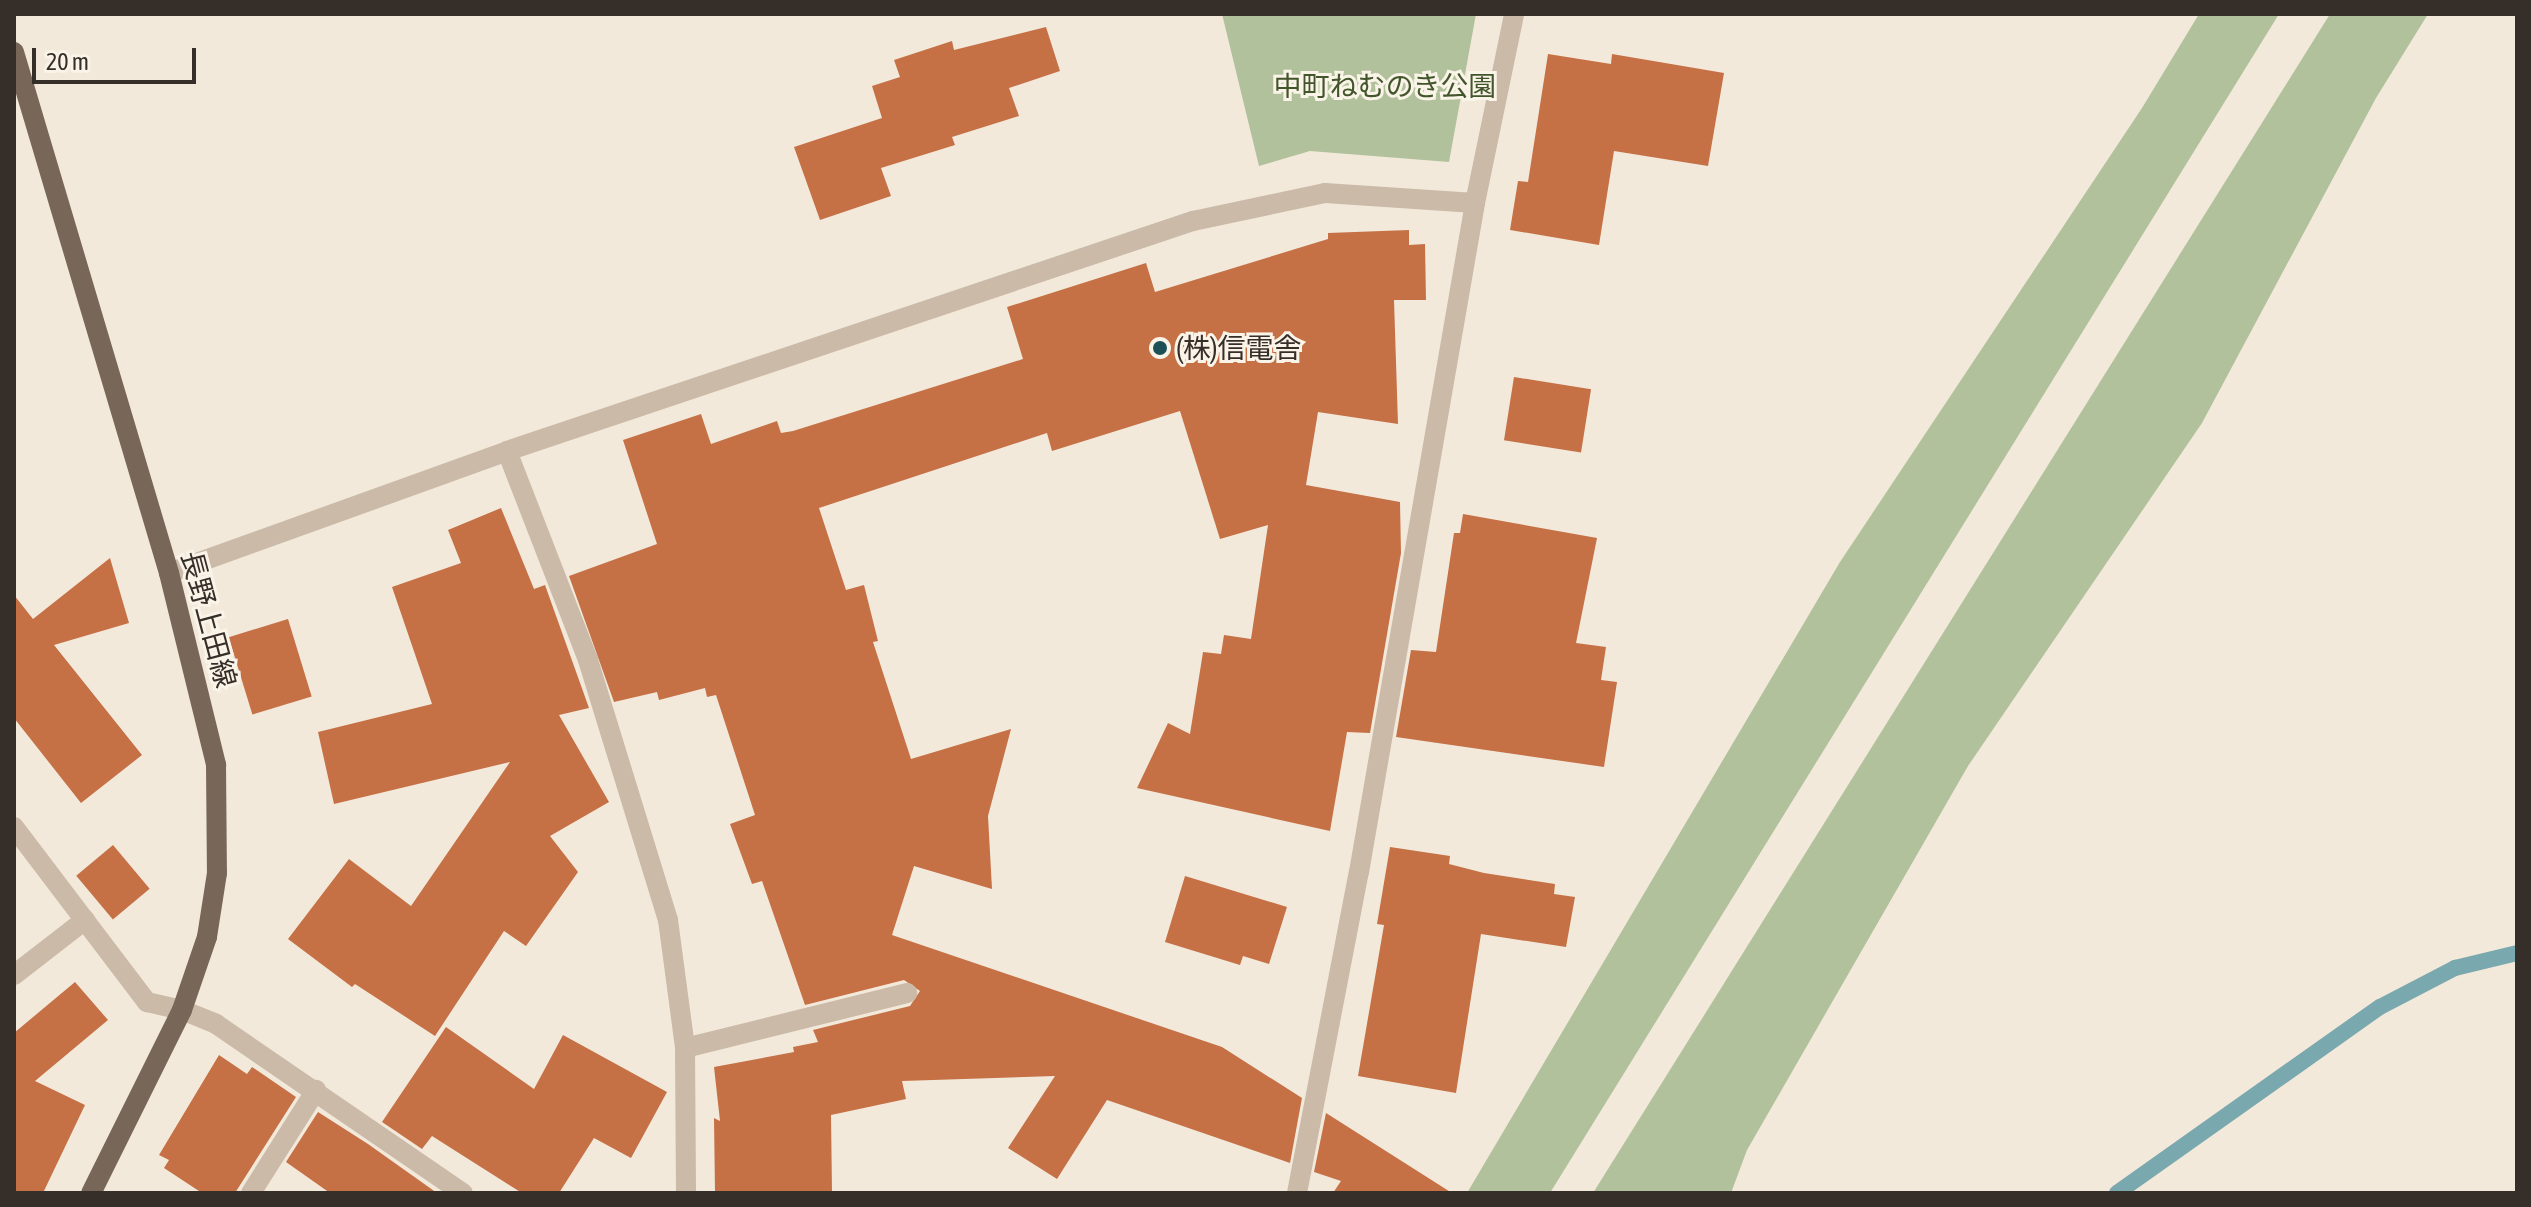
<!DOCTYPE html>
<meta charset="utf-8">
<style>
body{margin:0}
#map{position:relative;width:2531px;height:1207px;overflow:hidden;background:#f2e9db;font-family:"Asap Condensed","Noto Sans JP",sans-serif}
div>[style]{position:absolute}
.green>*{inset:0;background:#b1c19b}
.stream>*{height:16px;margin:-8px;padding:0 8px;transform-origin:8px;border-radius:8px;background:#7aa8af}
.building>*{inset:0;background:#c67045;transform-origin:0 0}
.lane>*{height:20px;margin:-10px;padding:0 10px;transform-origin:10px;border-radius:10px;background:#cabaa7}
.street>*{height:20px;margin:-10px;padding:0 10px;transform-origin:10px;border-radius:10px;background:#cabaa7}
.primary>*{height:20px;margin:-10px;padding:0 10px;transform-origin:10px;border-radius:10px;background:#786659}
.dots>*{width:22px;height:22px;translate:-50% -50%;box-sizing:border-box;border:4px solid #f9f3e8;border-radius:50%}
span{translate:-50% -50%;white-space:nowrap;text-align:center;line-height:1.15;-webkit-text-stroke:6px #f9f3e8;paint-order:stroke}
.park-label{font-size:28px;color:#42552b}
.poi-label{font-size:28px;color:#362e28}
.left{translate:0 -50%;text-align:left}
.street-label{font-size:28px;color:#362e28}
.frame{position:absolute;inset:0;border:16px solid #362e28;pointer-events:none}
.scale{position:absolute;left:32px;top:48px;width:164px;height:36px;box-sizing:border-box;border:4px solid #362e28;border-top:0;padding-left:10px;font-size:24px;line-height:28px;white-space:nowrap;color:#362e28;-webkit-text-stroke:6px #f9f3e8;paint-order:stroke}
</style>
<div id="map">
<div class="green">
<div style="clip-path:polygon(1222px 14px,1476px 14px,1449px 162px,1310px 151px,1259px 166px)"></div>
<div style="clip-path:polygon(2199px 14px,2279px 14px,1550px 1193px,1467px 1193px,1840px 562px,2142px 108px)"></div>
<div style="clip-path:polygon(2330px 14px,2428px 14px,2376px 98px,2202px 423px,1968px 766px,1747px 1150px,1731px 1193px,1593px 1193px)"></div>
</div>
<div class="stream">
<div style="left:2117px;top:1193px;width:322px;rotate:-35.3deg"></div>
<div style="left:2380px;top:1007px;width:85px;rotate:-27.5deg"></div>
<div style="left:2455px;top:968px;width:64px;rotate:-13.6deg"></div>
</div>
<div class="building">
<div style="clip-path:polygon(1046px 27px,1060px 71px,1009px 88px,1019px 116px,952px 137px,955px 145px,881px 168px,891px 196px,820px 220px,794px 147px,882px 118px,872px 86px,900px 77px,894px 60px,952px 41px,954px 50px)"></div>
<div style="clip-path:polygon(1548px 54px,1611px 64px,1612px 54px,1724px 73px,1708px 166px,1614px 151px,1599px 245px,1510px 230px,1518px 181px,1528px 182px)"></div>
<div style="clip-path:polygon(1409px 230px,1409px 245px,1425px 244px,1426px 300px,1394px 300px,1398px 424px,1318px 412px,1306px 485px,1400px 502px,1401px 553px,1370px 733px,1347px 732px,1330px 831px,1137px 788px,1168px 723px,1190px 734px,1203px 652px,1221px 654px,1224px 635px,1251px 639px,1268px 525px,1220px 539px,1180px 411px,1052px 451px,1047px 433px,819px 508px,846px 590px,864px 585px,878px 641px,873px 642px,911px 759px,1011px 729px,988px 816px,992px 889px,914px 866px,892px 935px,1222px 1047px,1302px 1098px,1290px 1163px,1107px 1100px,1057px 1179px,1008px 1148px,1055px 1076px,902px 1081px,906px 1099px,831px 1115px,832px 1193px,715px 1193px,714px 1118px,720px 1121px,714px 1067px,794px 1052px,793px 1047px,818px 1042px,813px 1030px,910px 1006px,920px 991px,904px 980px,805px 1005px,762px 881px,752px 884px,730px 824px,755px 815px,716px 695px,707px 697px,705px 688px,659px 700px,657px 692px,614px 702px,569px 576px,657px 544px,623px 440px,701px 414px,711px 444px,777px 421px,781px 433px,793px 431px,1023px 359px,1007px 307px,1146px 263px,1155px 292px,1328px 239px,1328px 233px)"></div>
<div style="left:1514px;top:377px;width:78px;height:64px;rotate:9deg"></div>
<div style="clip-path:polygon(501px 508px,534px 589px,545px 585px,589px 708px,559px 715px,609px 802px,550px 836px,578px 872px,526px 946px,504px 931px,435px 1036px,355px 984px,352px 987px,288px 939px,349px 859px,411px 906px,510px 762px,334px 804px,318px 732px,432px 704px,392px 587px,461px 563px,448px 530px)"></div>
<div style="clip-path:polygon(1463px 514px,1597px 538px,1576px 643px,1606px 647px,1601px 680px,1617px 682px,1604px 767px,1396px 737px,1411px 650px,1436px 652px,1454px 533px,1460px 533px)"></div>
<div style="clip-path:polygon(110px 558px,129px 623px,54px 645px,142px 755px,81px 803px,14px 718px,14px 595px,33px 619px)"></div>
<div style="left:288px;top:619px;width:81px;height:62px;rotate:73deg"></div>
<div style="left:113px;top:845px;width:57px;height:48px;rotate:50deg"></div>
<div style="clip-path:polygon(1390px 847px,1450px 856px,1449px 864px,1484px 873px,1555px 884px,1554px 894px,1575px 897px,1566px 947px,1481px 934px,1456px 1093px,1358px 1076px,1384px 925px,1377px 924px)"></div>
<div style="clip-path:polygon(1185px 876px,1287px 907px,1269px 964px,1243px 956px,1240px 965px,1165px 942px)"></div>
<div style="clip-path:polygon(75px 982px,108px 1020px,35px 1081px,85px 1105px,43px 1193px,14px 1193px,14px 1033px)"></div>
<div style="clip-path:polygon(446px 1027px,534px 1089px,563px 1035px,667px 1092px,631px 1158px,594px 1138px,559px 1193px,522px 1193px,432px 1136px,422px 1149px,382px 1122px)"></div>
<div style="clip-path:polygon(219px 1055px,247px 1074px,252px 1067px,296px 1097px,235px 1193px,202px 1193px,164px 1168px,169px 1160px,159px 1155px)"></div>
<div style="clip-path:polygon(318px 1112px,368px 1144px,437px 1193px,330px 1193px,286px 1162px)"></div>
<div style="clip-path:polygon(1326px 1113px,1452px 1193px,1333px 1193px,1341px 1181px,1314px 1172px)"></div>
</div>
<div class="lane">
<div style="left:14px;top:827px;width:220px;rotate:52.8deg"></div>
<div style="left:147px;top:1002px;width:36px;rotate:13deg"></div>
<div style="left:14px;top:975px;width:90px;rotate:-37.8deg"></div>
<div style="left:251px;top:1193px;width:122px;rotate:-57.7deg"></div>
<div style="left:1297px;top:1193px;width:327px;rotate:-79.1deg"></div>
<div style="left:1359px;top:872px;width:679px;rotate:-80.16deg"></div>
</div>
<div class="street">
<div style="left:507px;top:451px;width:224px;rotate:68.8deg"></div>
<div style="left:588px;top:660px;width:272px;rotate:72.9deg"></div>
<div style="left:668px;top:920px;width:129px;rotate:82.4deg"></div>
<div style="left:685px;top:1048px;width:145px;rotate:89.6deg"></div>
<div style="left:169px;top:573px;width:359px;rotate:-19.8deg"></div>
<div style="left:507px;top:451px;width:724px;rotate:-18.54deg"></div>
<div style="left:1193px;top:221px;width:135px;rotate:-12deg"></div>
<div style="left:1325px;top:193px;width:150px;rotate:3.8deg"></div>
<div style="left:1475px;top:203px;width:193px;rotate:-78.3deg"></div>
<div style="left:182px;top:1010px;width:37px;rotate:22deg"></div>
<div style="left:216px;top:1024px;width:299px;rotate:34.4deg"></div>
<div style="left:685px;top:1048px;width:229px;rotate:-13.9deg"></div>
</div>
<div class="primary">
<div style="left:14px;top:52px;width:544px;rotate:73.43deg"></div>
<div style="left:169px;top:573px;width:198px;rotate:76.2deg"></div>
<div style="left:216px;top:765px;width:108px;rotate:89.5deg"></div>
<div style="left:217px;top:873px;width:65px;rotate:98.9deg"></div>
<div style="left:207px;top:937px;width:77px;rotate:108.9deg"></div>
<div style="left:182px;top:1010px;width:204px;rotate:116.4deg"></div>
</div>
<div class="dots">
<div style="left:1160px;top:348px;background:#1d4f58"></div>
</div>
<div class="park-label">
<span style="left:1385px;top:86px">中町ねむのき公園</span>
</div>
<div class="poi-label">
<span class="left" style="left:1176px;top:348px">(株)信電舎</span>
</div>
<div class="street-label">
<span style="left:209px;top:619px;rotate:75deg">長野上田線</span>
</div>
<div class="frame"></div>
<div class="scale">20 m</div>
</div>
